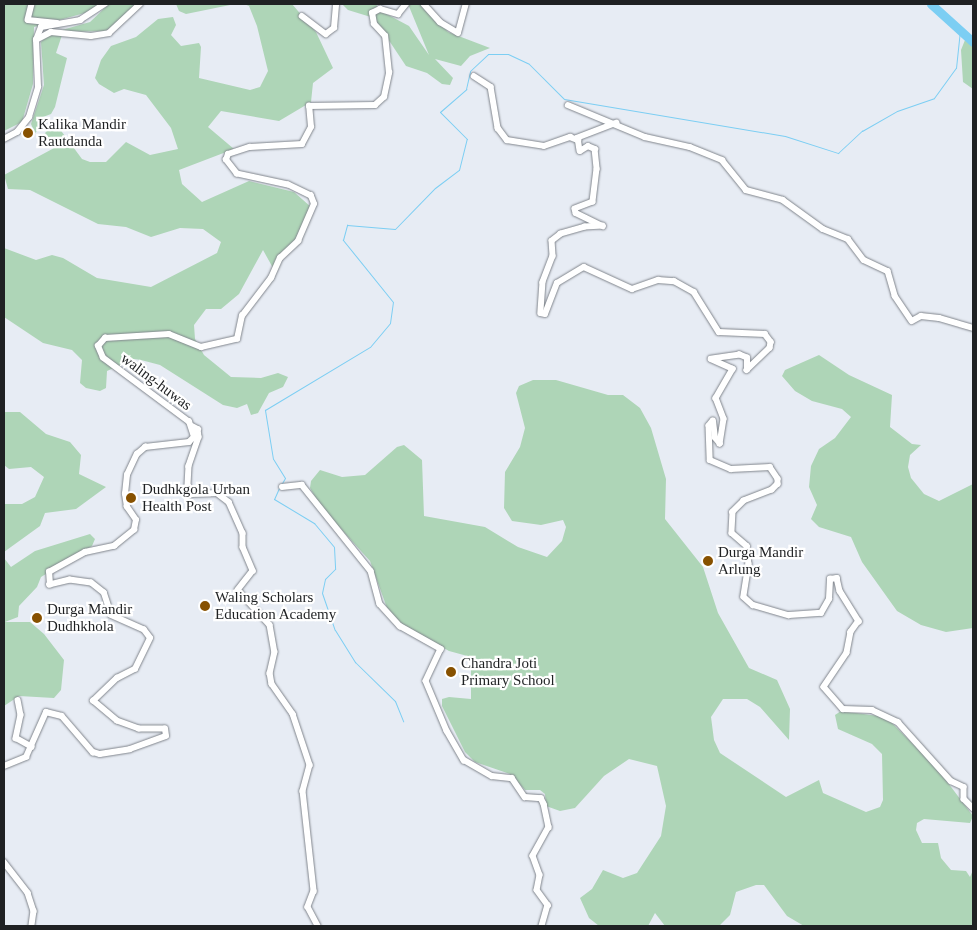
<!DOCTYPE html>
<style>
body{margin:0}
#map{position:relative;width:977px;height:930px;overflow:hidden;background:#e7ecf4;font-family:Georgia,serif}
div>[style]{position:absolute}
.green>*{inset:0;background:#aed5b7}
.stream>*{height:1px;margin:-0.5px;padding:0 0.5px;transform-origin:0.5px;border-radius:0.5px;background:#7ccef3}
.river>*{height:9px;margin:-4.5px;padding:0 4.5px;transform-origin:4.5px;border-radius:4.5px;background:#7ccef3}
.roads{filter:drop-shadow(0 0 1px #80858c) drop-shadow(0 0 1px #80858c)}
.minor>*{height:5.5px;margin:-2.75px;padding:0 2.75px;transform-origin:2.75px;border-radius:2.75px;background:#fff}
.dots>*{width:14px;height:14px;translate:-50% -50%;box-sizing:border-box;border:2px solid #fff;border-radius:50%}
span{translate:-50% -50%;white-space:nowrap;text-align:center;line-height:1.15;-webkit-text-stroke:4.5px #fff;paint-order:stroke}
.poi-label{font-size:15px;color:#1f2123}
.left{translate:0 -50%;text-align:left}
.street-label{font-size:15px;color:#1f2123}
.frame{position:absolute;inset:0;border:5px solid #1f2123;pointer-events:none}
</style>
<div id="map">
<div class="green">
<div style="clip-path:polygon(4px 4px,99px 4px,92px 11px,34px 27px,33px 84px,22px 122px,4px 131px)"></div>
<div style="clip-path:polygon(109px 4px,138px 4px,106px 31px,63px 32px,56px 53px,67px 58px,55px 107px,51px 114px,43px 117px,42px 126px,35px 133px,31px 124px,44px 85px,41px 42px,48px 34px,90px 22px)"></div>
<div style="clip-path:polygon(176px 4px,235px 4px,186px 14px,179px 11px)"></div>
<div style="clip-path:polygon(244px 4px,292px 4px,316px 32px,333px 68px,313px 83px,311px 102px,279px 121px,221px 111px,208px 127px,234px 149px,179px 170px,182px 184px,202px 202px,249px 181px,294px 192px,311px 207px,294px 242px,275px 260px,273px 268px,263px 250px,239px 294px,221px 309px,206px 309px,194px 325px,195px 339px,204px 355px,231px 377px,261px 378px,278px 373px,288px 377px,283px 387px,269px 393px,258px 413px,251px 415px,247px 404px,237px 408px,223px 405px,160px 365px,141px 360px,134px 359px,107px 371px,106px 388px,100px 391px,86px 388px,80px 383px,82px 360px,72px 350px,43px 343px,4px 317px,4px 248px,36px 260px,52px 255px,63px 258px,97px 278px,151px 287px,217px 253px,221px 242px,203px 229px,180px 228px,151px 237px,126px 227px,98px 224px,30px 190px,8px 189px,4px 175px,56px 147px,45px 133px,52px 126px,59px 128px,82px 159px,90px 162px,106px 162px,126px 142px,150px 155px,178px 149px,171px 128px,146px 95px,124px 89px,114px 93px,99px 84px,95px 78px,101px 60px,111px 46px,136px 37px,158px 19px,173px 17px,176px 25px,171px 35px,181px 46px,199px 43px,201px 47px,199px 78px,250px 90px,260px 87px,268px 71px,257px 26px,249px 6px)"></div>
<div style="clip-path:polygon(342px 4px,376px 4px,379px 10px,409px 26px,429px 55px,408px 4px,423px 4px,448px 32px,490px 48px,470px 56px,461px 66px,435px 59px,453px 78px,450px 85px,442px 84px,427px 73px,406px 66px,374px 18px,348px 10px)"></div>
<div style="clip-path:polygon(965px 40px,973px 46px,973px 89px,963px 82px,961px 50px)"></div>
<div style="clip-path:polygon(819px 355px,849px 375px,892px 395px,890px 427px,912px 444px,921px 445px,910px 455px,908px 467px,911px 478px,924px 494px,939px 501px,973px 484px,973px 628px,946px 632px,921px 625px,897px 611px,862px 562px,851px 537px,819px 527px,811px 519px,817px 505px,809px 487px,811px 466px,819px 449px,835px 438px,851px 417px,842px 409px,812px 401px,795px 391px,782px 376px,785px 370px)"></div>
<div style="clip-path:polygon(533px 380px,556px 380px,608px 395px,623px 395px,640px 408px,651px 428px,666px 479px,665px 519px,703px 567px,718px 613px,749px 668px,777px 680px,790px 709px,789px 740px,760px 707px,747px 699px,723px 699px,711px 717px,714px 740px,720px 753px,786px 797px,819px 780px,823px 793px,866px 812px,880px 807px,883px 800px,882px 754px,872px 744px,838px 729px,835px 715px,841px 711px,886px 717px,936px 767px,973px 816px,970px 823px,924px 819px,917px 823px,916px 830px,922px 843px,938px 843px,941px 858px,951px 870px,966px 871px,970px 877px,973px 870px,973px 926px,804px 926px,787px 916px,764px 885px,756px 885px,736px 892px,730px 915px,719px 926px,665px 926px,655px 913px,648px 926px,599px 926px,589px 918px,580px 898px,592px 889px,603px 870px,623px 878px,637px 873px,661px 836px,666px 806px,657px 766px,629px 759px,604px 776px,575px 808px,560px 811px,546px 806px,545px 794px,540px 790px,525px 790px,510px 774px,475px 762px,465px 752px,442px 706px,442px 699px,449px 697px,471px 699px,471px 657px,449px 651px,402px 625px,387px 608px,370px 561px,321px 507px,310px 488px,311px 481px,320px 470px,342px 477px,365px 475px,397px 447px,404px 445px,422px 460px,424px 516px,485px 527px,518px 547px,547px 557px,562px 541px,566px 527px,563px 520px,541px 525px,512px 521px,504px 508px,505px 472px,520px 447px,525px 428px,516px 393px,519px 386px)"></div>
<div style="clip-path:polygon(4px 412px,20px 412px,46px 434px,70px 442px,81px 455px,79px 474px,106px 487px,76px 509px,45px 513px,40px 526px,4px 552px,4px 504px,22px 504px,35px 497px,44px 477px,31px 467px,9px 469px,4px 465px)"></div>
<div style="clip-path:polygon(90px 534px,95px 539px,92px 546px,41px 577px,37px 587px,19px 606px,18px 617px,5px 622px,30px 622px,44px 634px,64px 660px,61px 690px,54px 698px,19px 696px,4px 706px,4px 558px,11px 567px,35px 551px)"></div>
</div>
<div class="stream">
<div style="left:281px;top:485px;width:8px;rotate:-60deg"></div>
<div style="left:285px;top:478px;width:22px;rotate:-122deg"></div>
<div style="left:273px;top:459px;width:50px;rotate:-99.3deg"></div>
<div style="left:265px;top:410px;width:122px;rotate:-31deg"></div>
<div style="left:370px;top:347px;width:31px;rotate:-50deg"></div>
<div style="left:390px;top:323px;width:21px;rotate:-82deg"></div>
<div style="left:393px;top:302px;width:80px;rotate:-128.9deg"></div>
<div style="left:343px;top:240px;width:16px;rotate:-75deg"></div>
<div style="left:347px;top:225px;width:48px;rotate:4.8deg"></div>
<div style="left:395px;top:229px;width:57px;rotate:-45.7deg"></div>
<div style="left:435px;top:188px;width:30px;rotate:-37deg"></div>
<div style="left:459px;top:170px;width:32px;rotate:-76deg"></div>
<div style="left:467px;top:139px;width:38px;rotate:-135deg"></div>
<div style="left:440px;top:112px;width:35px;rotate:-41deg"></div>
<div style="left:466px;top:89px;width:18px;rotate:-77deg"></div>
<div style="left:470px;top:71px;width:25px;rotate:-43deg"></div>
<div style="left:488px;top:54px;width:20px"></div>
<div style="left:508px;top:54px;width:23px;rotate:25deg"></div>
<div style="left:529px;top:64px;width:49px;rotate:45deg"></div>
<div style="left:564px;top:99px;width:224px;rotate:9.5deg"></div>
<div style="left:785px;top:136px;width:56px;rotate:17.8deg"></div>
<div style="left:838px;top:153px;width:33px;rotate:-43deg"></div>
<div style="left:862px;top:131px;width:40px;rotate:-29.7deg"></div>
<div style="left:897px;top:111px;width:39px;rotate:-19deg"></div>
<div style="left:934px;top:98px;width:37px;rotate:-54deg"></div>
<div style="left:956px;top:68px;width:36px;rotate:-84deg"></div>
<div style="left:279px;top:488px;width:12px;rotate:114deg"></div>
<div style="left:274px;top:499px;width:47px;rotate:31deg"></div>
<div style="left:314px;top:523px;width:31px;rotate:50deg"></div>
<div style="left:334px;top:547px;width:22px;rotate:87deg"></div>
<div style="left:335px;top:569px;width:14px;rotate:135deg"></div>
<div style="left:325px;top:579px;width:14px;rotate:102deg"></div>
<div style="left:322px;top:593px;width:39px;rotate:71deg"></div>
<div style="left:335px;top:630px;width:38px;rotate:58deg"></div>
<div style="left:355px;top:662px;width:56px;rotate:44.3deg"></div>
<div style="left:395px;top:701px;width:22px;rotate:68deg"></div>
</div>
<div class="river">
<div style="left:931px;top:4px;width:57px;rotate:42.1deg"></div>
</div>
<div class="roads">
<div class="minor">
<div style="left:32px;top:4px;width:16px;rotate:104deg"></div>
<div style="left:28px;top:20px;width:29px;rotate:6deg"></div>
<div style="left:424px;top:4px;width:24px;rotate:48deg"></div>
<div style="left:440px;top:22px;width:21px;rotate:31deg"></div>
<div style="left:458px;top:33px;width:30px;rotate:-75deg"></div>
<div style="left:302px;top:16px;width:30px;rotate:37deg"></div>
<div style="left:326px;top:34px;width:10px;rotate:-37deg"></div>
<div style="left:334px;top:28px;width:24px;rotate:-85deg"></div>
<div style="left:36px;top:40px;width:17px;rotate:-28deg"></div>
<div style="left:51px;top:32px;width:40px;rotate:5.7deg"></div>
<div style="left:91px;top:36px;width:18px;rotate:-9deg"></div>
<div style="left:109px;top:33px;width:42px;rotate:-43.1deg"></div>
<div style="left:474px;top:76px;width:20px;rotate:33deg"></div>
<div style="left:491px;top:87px;width:42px;rotate:80.3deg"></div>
<div style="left:498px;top:128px;width:15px;rotate:53deg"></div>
<div style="left:507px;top:140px;width:37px;rotate:9deg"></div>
<div style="left:544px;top:146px;width:28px;rotate:-19deg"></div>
<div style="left:570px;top:137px;width:9px;rotate:21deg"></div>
<div style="left:568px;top:105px;width:83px;rotate:22.6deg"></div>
<div style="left:645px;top:137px;width:46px;rotate:12.5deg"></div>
<div style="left:690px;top:147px;width:35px;rotate:22deg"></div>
<div style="left:722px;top:160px;width:38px;rotate:51deg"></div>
<div style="left:746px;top:190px;width:38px;rotate:15deg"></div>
<div style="left:783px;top:200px;width:49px;rotate:35.9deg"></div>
<div style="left:823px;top:229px;width:27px;rotate:22deg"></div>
<div style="left:848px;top:239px;width:26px;rotate:53deg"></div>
<div style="left:864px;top:260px;width:26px;rotate:25deg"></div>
<div style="left:888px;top:271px;width:26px;rotate:74deg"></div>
<div style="left:895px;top:296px;width:30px;rotate:56deg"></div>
<div style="left:912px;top:321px;width:10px;rotate:-29deg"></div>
<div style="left:921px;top:316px;width:18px;rotate:6deg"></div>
<div style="left:939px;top:318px;width:35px;rotate:16deg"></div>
<div style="left:617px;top:123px;width:42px;rotate:159deg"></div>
<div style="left:578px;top:138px;width:13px;rotate:81deg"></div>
<div style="left:580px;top:151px;width:9px;rotate:-32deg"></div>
<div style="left:588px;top:146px;width:8px;rotate:23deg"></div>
<div style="left:595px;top:149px;width:20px;rotate:84deg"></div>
<div style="left:597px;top:169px;width:33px;rotate:97deg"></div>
<div style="left:593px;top:202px;width:19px;rotate:159deg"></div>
<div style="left:575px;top:209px;width:4px;rotate:76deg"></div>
<div style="left:576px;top:213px;width:30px;rotate:26deg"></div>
<div style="left:603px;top:226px;width:18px;rotate:177deg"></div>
<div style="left:585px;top:227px;width:25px;rotate:164deg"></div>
<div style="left:561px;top:234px;width:11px;rotate:142deg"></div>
<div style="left:552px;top:241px;width:15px;rotate:86deg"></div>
<div style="left:553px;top:256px;width:28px;rotate:111deg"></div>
<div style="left:543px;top:282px;width:31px;rotate:94deg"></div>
<div style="left:541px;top:313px;width:4px;rotate:14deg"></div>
<div style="left:545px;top:314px;width:33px;rotate:-69deg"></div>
<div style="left:557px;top:283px;width:31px;rotate:-31deg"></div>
<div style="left:584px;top:267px;width:53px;rotate:24.6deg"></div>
<div style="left:632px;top:289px;width:28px;rotate:-19deg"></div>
<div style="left:658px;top:280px;width:16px;rotate:4deg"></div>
<div style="left:674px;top:281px;width:23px;rotate:29deg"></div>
<div style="left:694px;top:292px;width:47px;rotate:58deg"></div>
<div style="left:719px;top:332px;width:46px;rotate:2.5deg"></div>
<div style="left:765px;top:334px;width:10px;rotate:53deg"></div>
<div style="left:771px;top:342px;width:6px;rotate:99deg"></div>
<div style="left:770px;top:348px;width:32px;rotate:136deg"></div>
<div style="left:747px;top:370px;width:12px;rotate:-90deg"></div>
<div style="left:747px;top:358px;width:8px;rotate:-157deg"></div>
<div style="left:740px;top:355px;width:29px;rotate:172deg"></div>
<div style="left:711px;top:359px;width:24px;rotate:24deg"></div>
<div style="left:733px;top:369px;width:34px;rotate:120deg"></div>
<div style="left:716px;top:398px;width:22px;rotate:69deg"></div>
<div style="left:724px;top:419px;width:25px;rotate:99deg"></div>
<div style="left:720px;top:444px;width:8px;rotate:-130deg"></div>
<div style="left:715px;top:438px;width:17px;rotate:-97deg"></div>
<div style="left:713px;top:421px;width:6px;rotate:129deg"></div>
<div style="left:709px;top:426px;width:34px;rotate:88deg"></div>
<div style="left:710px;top:460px;width:23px;rotate:23deg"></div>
<div style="left:731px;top:469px;width:39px;rotate:-3deg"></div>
<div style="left:770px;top:467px;width:14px;rotate:56deg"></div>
<div style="left:778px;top:479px;width:5px;rotate:90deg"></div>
<div style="left:778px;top:484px;width:8px;rotate:135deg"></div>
<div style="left:772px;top:490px;width:30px;rotate:159deg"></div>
<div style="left:744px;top:501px;width:16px;rotate:135deg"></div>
<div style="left:733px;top:512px;width:21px;rotate:93deg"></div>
<div style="left:732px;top:533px;width:20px;rotate:41deg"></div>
<div style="left:747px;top:546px;width:18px;rotate:84deg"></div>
<div style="left:749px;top:564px;width:33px;rotate:99deg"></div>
<div style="left:744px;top:597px;width:12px;rotate:42deg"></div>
<div style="left:753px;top:605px;width:37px;rotate:16deg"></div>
<div style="left:789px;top:615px;width:32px;rotate:-4deg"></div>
<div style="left:821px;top:613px;width:16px;rotate:-60deg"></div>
<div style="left:829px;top:599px;width:20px;rotate:-87deg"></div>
<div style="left:830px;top:579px;width:7px;rotate:-8deg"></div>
<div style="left:837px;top:578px;width:13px;rotate:77deg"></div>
<div style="left:840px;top:591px;width:36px;rotate:58deg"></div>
<div style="left:859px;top:621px;width:14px;rotate:126deg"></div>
<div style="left:851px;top:632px;width:21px;rotate:101deg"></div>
<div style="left:847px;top:653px;width:41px;rotate:124.1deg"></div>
<div style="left:824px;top:687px;width:29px;rotate:49deg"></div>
<div style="left:843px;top:709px;width:29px;rotate:2deg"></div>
<div style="left:872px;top:710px;width:29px;rotate:25deg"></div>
<div style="left:898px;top:722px;width:79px;rotate:48.1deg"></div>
<div style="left:951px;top:781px;width:14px;rotate:25deg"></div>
<div style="left:964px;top:787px;width:12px;rotate:90deg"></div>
<div style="left:964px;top:799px;width:13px;rotate:45deg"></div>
<div style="left:4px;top:139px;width:15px;rotate:-28deg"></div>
<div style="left:17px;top:132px;width:19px;rotate:-51deg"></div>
<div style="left:29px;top:117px;width:31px;rotate:-73deg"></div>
<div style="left:38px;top:87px;width:47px;rotate:-92.4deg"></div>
<div style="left:36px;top:40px;width:14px;rotate:-69deg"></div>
<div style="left:41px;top:27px;width:40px;rotate:-10deg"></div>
<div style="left:80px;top:20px;width:30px;rotate:-33deg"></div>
<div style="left:192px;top:426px;width:7px;rotate:27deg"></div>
<div style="left:198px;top:429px;width:8px;rotate:83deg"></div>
<div style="left:199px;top:437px;width:31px;rotate:109deg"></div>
<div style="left:189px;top:466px;width:20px;rotate:93deg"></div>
<div style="left:188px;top:486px;width:9px;rotate:69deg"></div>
<div style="left:191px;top:494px;width:26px;rotate:-2deg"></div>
<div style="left:217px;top:493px;width:15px;rotate:37deg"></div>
<div style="left:229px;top:502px;width:34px;rotate:66deg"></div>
<div style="left:243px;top:533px;width:14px;rotate:90deg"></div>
<div style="left:243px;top:547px;width:26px;rotate:67deg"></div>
<div style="left:253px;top:571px;width:24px;rotate:128deg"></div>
<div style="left:238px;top:590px;width:47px;rotate:47.6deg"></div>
<div style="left:270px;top:625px;width:27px;rotate:80deg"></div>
<div style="left:275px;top:652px;width:22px;rotate:103deg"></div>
<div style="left:270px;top:673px;width:11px;rotate:80deg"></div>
<div style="left:272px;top:684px;width:37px;rotate:55deg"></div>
<div style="left:293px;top:714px;width:54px;rotate:71.6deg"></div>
<div style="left:310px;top:765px;width:27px;rotate:105deg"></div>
<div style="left:303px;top:791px;width:101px;rotate:83.7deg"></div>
<div style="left:314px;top:891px;width:17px;rotate:111deg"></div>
<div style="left:308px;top:907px;width:21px;rotate:62deg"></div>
<div style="left:282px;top:487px;width:20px;rotate:-6deg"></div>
<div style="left:302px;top:485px;width:110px;rotate:51.3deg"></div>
<div style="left:371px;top:571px;width:34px;rotate:75deg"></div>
<div style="left:380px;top:604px;width:30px;rotate:48deg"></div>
<div style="left:400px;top:626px;width:47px;rotate:29.3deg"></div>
<div style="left:441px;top:649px;width:35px;rotate:115deg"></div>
<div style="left:426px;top:681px;width:54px;rotate:67.2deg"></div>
<div style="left:447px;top:731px;width:34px;rotate:60deg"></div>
<div style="left:464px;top:760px;width:32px;rotate:30deg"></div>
<div style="left:492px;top:776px;width:20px;rotate:6deg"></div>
<div style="left:512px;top:778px;width:23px;rotate:56deg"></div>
<div style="left:525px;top:797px;width:16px;rotate:4deg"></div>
<div style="left:541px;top:798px;width:7px;rotate:63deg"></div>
<div style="left:544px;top:804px;width:24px;rotate:78deg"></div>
<div style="left:549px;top:827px;width:33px;rotate:119deg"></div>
<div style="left:533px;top:856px;width:20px;rotate:70deg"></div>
<div style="left:540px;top:875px;width:15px;rotate:101deg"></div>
<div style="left:537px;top:890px;width:19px;rotate:54deg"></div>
<div style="left:548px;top:905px;width:22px;rotate:106deg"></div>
<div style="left:18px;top:700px;width:15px;rotate:79deg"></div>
<div style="left:21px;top:715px;width:24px;rotate:102deg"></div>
<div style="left:16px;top:738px;width:18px;rotate:29deg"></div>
<div style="left:4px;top:766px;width:24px;rotate:-22deg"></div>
<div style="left:26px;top:757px;width:49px;rotate:-66deg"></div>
<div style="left:46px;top:712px;width:16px;rotate:14deg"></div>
<div style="left:62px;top:716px;width:48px;rotate:49.3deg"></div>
<div style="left:93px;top:752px;width:7px;rotate:16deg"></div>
<div style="left:100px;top:754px;width:30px;rotate:-9deg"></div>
<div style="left:130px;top:749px;width:38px;rotate:-20deg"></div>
<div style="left:166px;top:736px;width:7px;rotate:-98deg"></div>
<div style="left:165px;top:729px;width:26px;rotate:180deg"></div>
<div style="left:139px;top:729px;width:23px;rotate:-160deg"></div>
<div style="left:117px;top:721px;width:31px;rotate:-140deg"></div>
<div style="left:93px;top:701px;width:33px;rotate:-44deg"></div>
<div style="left:117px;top:678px;width:20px;rotate:-27deg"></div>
<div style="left:135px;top:669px;width:34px;rotate:-64deg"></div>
<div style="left:150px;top:638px;width:10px;rotate:-127deg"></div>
<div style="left:144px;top:630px;width:36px;rotate:-156deg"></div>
<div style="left:111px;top:615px;width:23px;rotate:-108deg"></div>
<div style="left:104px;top:593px;width:16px;rotate:-142deg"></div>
<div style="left:91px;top:583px;width:21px;rotate:-172deg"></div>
<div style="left:70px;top:580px;width:21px;rotate:166deg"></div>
<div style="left:50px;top:585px;width:13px;rotate:-94deg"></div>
<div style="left:49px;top:572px;width:41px;rotate:-29.1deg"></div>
<div style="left:85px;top:552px;width:30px;rotate:-12deg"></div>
<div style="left:114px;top:546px;width:26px;rotate:-39deg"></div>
<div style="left:134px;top:530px;width:10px;rotate:-79deg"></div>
<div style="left:136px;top:520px;width:16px;rotate:-125deg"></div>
<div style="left:127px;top:507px;width:13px;rotate:-99deg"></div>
<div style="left:125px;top:494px;width:19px;rotate:-84deg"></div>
<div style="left:127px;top:475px;width:23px;rotate:-65deg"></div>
<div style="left:137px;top:454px;width:11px;rotate:-41deg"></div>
<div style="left:145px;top:447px;width:44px;rotate:-6.5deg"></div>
<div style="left:189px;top:442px;width:7px;rotate:-45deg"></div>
<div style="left:194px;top:437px;width:16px;rotate:-108deg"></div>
<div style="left:189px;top:422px;width:107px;rotate:-143.3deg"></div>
<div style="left:103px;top:358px;width:13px;rotate:-113deg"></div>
<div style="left:98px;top:346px;width:11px;rotate:-49deg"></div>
<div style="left:105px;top:338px;width:64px;rotate:-3.6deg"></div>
<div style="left:169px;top:334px;width:35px;rotate:22deg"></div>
<div style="left:201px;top:347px;width:37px;rotate:-13deg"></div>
<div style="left:237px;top:339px;width:24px;rotate:-78deg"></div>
<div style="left:242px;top:316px;width:48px;rotate:-52.7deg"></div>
<div style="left:271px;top:278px;width:22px;rotate:-66deg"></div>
<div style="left:280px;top:258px;width:25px;rotate:-43deg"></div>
<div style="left:298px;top:241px;width:40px;rotate:-66.6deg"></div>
<div style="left:314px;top:204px;width:9px;rotate:-111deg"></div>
<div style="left:311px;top:196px;width:25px;rotate:-154deg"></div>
<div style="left:288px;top:185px;width:52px;rotate:-167.8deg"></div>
<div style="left:237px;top:174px;width:18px;rotate:-128deg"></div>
<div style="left:226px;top:160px;width:6px;rotate:-72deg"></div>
<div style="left:228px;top:154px;width:23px;rotate:-18deg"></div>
<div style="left:250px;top:147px;width:52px;rotate:-3.3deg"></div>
<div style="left:302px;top:144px;width:19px;rotate:-62deg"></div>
<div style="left:311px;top:127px;width:21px;rotate:-95deg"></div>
<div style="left:309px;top:106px;width:66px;rotate:-0.9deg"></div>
<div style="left:375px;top:105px;width:12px;rotate:-42deg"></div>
<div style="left:384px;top:97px;width:25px;rotate:-78deg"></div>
<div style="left:389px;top:73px;width:37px;rotate:-96deg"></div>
<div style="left:385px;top:36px;width:16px;rotate:-133deg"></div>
<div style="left:374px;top:24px;width:11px;rotate:-100deg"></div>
<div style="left:372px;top:13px;width:9px;rotate:-27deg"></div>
<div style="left:380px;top:9px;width:19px;rotate:16deg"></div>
<div style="left:398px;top:14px;width:13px;rotate:-51deg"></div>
<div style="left:4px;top:862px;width:39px;rotate:52deg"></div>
<div style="left:28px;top:893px;width:19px;rotate:72deg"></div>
<div style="left:34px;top:911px;width:15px;rotate:98deg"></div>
</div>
</div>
<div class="dots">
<div style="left:28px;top:133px;background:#875100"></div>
<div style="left:131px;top:498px;background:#875100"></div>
<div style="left:708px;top:561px;background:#875100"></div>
<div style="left:205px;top:606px;background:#875100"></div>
<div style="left:37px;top:618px;background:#875100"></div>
<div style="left:451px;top:672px;background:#875100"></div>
</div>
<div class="poi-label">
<span class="left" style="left:38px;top:133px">Kalika Mandir<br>Rautdanda</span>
<span class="left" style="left:142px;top:498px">Dudhkgola Urban<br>Health Post</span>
<span class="left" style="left:718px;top:561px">Durga Mandir<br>Arlung</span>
<span class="left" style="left:215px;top:606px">Waling Scholars<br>Education Academy</span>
<span class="left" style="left:47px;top:618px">Durga Mandir<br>Dudhkhola</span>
<span class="left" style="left:461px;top:672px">Chandra Joti<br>Primary School</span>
</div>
<div class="street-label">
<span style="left:156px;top:382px;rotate:37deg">waling-huwas</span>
</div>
<div class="frame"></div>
</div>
